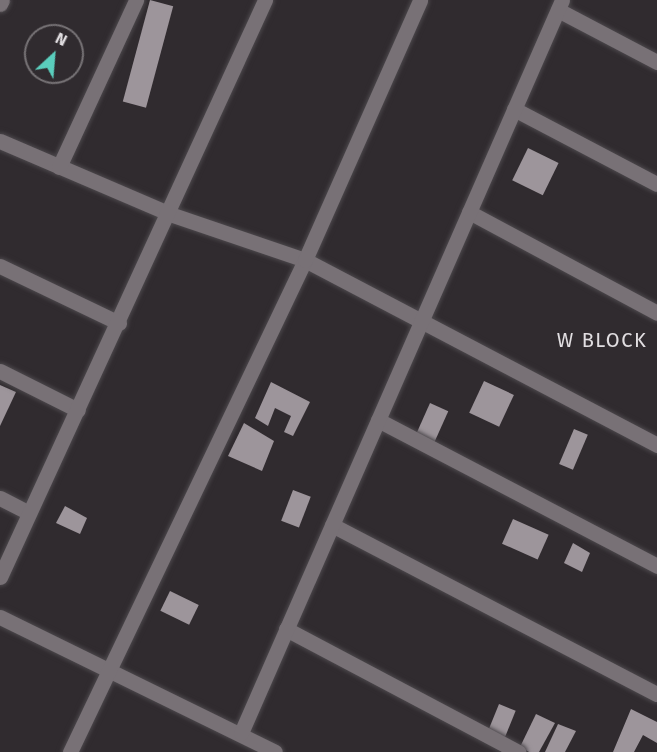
<!DOCTYPE html>
<style>
body{margin:0}
#map{position:relative;width:657px;height:752px;overflow:hidden;background:#302b2f;font-family:"Fira Sans",sans-serif}
div>[style]{position:absolute}
.building>*{inset:0;background:#9d959b;transform-origin:0 0}
.roads{filter:drop-shadow(0 0 2px #4c484c) drop-shadow(0 0 2px #4c484c)}
.street>*{height:15px;margin:-7.5px;padding:0 7.5px;transform-origin:7.5px;border-radius:7.5px;background:#787176}
span{translate:-50% -50%;white-space:nowrap;text-align:center;line-height:1.15;-webkit-text-stroke:6px #302b2f;paint-order:stroke}
.quarter-label{font-size:20px;color:#e1dee1;letter-spacing:1.5px}
.north{position:absolute;left:24px;top:24px;width:60px;height:60px;box-sizing:border-box;background:#302b2f;border:2px solid #777376;border-radius:50%;rotate:26deg;font-size:16px;font-weight:700;line-height:24px;text-align:center;color:#e1dee1}
.north::after{content:'';display:block;margin:auto;width:21px;height:27px;background:#5acebd;clip-path:polygon(50% 0,100% 100%,50% 72%,0 100%)}
</style>
<div id="map">
<div class="building">
<div style="left:150px;top:0;width:24px;height:105px;rotate:15deg"></div>
<div style="left:528px;top:148px;width:34px;height:36px;rotate:26deg"></div>
<div style="left:484px;top:381px;width:33px;height:35px;rotate:25deg"></div>
<div style="clip-path:polygon(271px 382px,310px 402px,293px 436px,284px 432px,291px 416px,275px 408px,268px 426px,255px 418px)"></div>
<div style="clip-path:polygon(0 385px,16px 392px,0 426px)"></div>
<div style="left:430px;top:403px;width:20px;height:35px;rotate:24deg"></div>
<div style="clip-path:polygon(244px 423px,274px 441px,262px 471px,228px 456px)"></div>
<div style="left:574px;top:429px;width:15px;height:38px;rotate:23deg"></div>
<div style="left:293px;top:490px;width:19px;height:33px;rotate:21deg"></div>
<div style="clip-path:polygon(65px 506px,87px 518px,80px 534px,56px 523px)"></div>
<div style="left:513px;top:519px;width:39px;height:27px;rotate:24deg"></div>
<div style="clip-path:polygon(573px 543px,590px 553px,582px 572px,564px 563px)"></div>
<div style="left:170px;top:591px;width:32px;height:22px;rotate:26deg"></div>
<div style="left:499px;top:704px;width:18px;height:30px;rotate:22deg"></div>
<div style="clip-path:polygon(631px 709px,657px 722px,657px 743px,643px 735px,634px 752px,613px 752px)"></div>
<div style="clip-path:polygon(536px 714px,555px 723px,539px 752px,529px 752px,520px 747px)"></div>
<div style="clip-path:polygon(558px 724px,576px 731px,565px 752px,545px 752px)"></div>
</div>
<div class="roads">
<div class="street">
<div style="left:0;top:4px;width:4px;rotate:-63deg"></div>
<div style="left:558px;top:10px;width:112px;rotate:27.7deg"></div>
<div style="left:514px;top:109px;width:161px;rotate:27.7deg"></div>
<div style="left:0;top:141px;width:185px;rotate:23.2deg"></div>
<div style="left:170px;top:214px;width:143px;rotate:18.8deg"></div>
<div style="left:305px;top:260px;width:398px;rotate:27.7deg"></div>
<div style="left:59px;top:167px;width:184px;rotate:-65.2deg"></div>
<div style="left:469px;top:212px;width:213px;rotate:28.2deg"></div>
<div style="left:0;top:266px;width:132px;rotate:25.6deg"></div>
<div style="left:0;top:371px;width:87px;rotate:26.6deg"></div>
<div style="left:378px;top:420px;width:315px;rotate:27.6deg"></div>
<div style="left:0;top:498px;width:31px;rotate:27deg"></div>
<div style="left:332px;top:525px;width:366px;rotate:27.5deg"></div>
<div style="left:0;top:577px;width:635px;rotate:-65.33deg"></div>
<div style="left:0;top:617px;width:306px;rotate:26.1deg"></div>
<div style="left:286px;top:629px;width:263px;rotate:27.9deg"></div>
<div style="left:241px;top:733px;width:800px;rotate:-66.35deg"></div>
<div style="left:70px;top:752px;width:545px;rotate:-64.47deg"></div>
<div style="left:305px;top:260px;width:284px;rotate:-66.1deg"></div>
</div>
</div>
<div class="quarter-label">
<span style="left:602px;top:340px">W BLOCK</span>
</div>
<div class="north">N</div>
</div>
